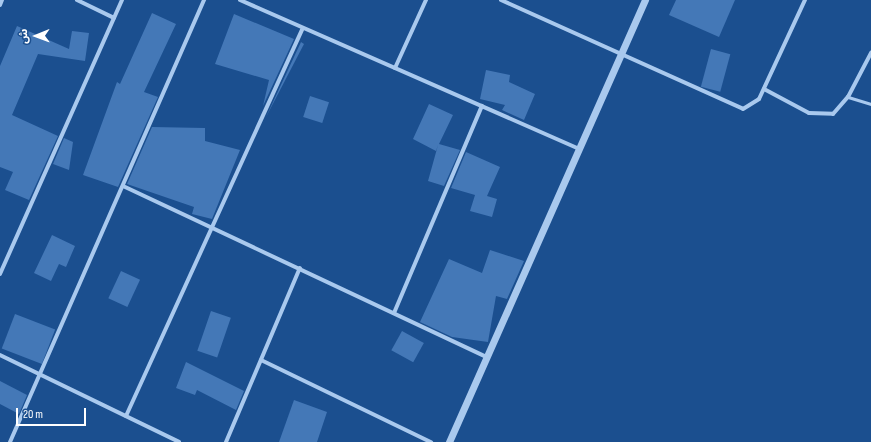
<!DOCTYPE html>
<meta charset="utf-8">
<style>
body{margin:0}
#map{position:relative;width:871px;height:442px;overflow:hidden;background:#1b4f8f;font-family:"Sofia Sans Condensed","Noto Sans Arabic",sans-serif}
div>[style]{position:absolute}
.building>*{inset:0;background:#4478b7;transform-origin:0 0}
.service>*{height:3px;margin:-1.5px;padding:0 1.5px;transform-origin:1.5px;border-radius:1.5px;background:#a9c9ee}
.minor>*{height:4px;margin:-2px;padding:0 2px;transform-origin:2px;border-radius:2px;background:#a9c9ee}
.tertiary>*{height:7px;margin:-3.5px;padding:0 3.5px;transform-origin:3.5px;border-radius:3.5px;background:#a9c9ee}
span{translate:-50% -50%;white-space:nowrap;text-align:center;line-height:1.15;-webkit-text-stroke:4px #1b4f8f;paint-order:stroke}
.north{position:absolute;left:16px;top:16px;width:40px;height:40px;-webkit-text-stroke:3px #1b4f8f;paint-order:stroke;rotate:269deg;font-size:11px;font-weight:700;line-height:16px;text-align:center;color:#fff}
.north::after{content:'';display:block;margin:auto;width:14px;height:18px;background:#fff;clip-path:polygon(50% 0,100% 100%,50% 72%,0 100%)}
.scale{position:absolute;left:16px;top:408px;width:70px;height:18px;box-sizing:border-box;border:2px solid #fff;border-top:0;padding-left:5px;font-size:12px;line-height:14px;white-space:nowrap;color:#fff;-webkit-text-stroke:3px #1b4f8f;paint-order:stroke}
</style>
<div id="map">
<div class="building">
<div style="clip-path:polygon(676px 0,735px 0,719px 37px,669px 15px)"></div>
<div style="clip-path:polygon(152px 13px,176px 24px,144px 92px,158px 97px,118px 187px,83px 175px,117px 82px,120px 84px)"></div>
<div style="clip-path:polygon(234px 14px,294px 39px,263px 106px,269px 80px,215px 64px)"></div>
<div style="clip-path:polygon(17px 26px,69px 49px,72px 31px,89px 33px,85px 61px,38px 54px,12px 115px,58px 136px,29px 200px,5px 190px,13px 172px,0 167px,0 66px)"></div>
<div style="clip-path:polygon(301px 42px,304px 44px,266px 117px)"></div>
<div style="left:711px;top:49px;width:20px;height:39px;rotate:15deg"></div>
<div style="clip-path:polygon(486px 70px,510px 75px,509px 82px,535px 94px,524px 120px,502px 110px,505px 105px,480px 99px)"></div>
<div style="left:310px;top:96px;width:20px;height:22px;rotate:18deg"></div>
<div style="clip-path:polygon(429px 104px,453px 115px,439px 144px,460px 150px,444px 186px,428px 181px,438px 145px,436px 151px,413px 139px)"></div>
<div style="clip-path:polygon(152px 127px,205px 128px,205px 141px,240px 150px,212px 219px,192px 214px,194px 207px,127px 184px)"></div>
<div style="clip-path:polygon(64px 138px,73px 142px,69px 170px,53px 164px)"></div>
<div style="clip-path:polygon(466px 152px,500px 167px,487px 196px,497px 199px,492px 217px,470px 211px,475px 195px,451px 188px)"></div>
<div style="clip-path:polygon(52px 235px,75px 246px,66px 267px,59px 264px,51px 281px,34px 273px)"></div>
<div style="clip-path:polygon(490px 250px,524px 261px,507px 299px,496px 296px,488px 342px,452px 337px,420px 322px,449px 259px,482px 273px)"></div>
<div style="left:121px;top:271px;width:21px;height:30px;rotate:25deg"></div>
<div style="left:211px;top:311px;width:21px;height:42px;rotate:19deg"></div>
<div style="left:15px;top:314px;width:43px;height:37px;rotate:21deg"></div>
<div style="left:402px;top:331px;width:25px;height:22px;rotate:29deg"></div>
<div style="clip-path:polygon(186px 362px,244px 391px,236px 410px,197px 390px,195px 395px,176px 388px)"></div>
<div style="clip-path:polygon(0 381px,27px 395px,19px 414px,0 404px)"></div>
<div style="clip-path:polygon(294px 400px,327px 412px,317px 442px,279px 442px)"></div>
</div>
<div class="service">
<div style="left:848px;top:97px;width:24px;rotate:17deg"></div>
</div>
<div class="minor">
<div style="left:77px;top:0;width:41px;rotate:25.9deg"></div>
<div style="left:240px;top:0;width:370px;rotate:23.7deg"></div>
<div style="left:501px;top:0;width:265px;rotate:24.2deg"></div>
<div style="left:743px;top:109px;width:19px;rotate:-32deg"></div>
<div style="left:759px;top:99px;width:109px;rotate:-65.1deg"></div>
<div style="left:0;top:5px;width:5px;rotate:-68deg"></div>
<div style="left:395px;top:68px;width:75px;rotate:-65.5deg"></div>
<div style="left:764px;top:89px;width:51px;rotate:28.1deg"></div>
<div style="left:809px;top:113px;width:24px;rotate:2deg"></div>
<div style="left:833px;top:114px;width:23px;rotate:-49deg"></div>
<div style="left:848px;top:97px;width:50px;rotate:-62.4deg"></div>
<div style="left:123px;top:186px;width:402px;rotate:25.2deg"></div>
<div style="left:0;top:274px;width:300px;rotate:-66deg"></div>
<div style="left:394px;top:313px;width:225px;rotate:-67deg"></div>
<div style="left:0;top:355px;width:199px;rotate:25.9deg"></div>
<div style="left:261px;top:360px;width:189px;rotate:25.8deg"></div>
<div style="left:126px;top:416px;width:426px;rotate:-65.5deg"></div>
<div style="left:10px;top:442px;width:483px;rotate:-66.3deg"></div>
<div style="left:226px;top:442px;width:189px;rotate:-67deg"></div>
</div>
<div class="tertiary">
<div style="left:449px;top:442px;width:484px;rotate:-66.1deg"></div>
</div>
<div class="north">ش</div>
<div class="scale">20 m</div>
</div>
